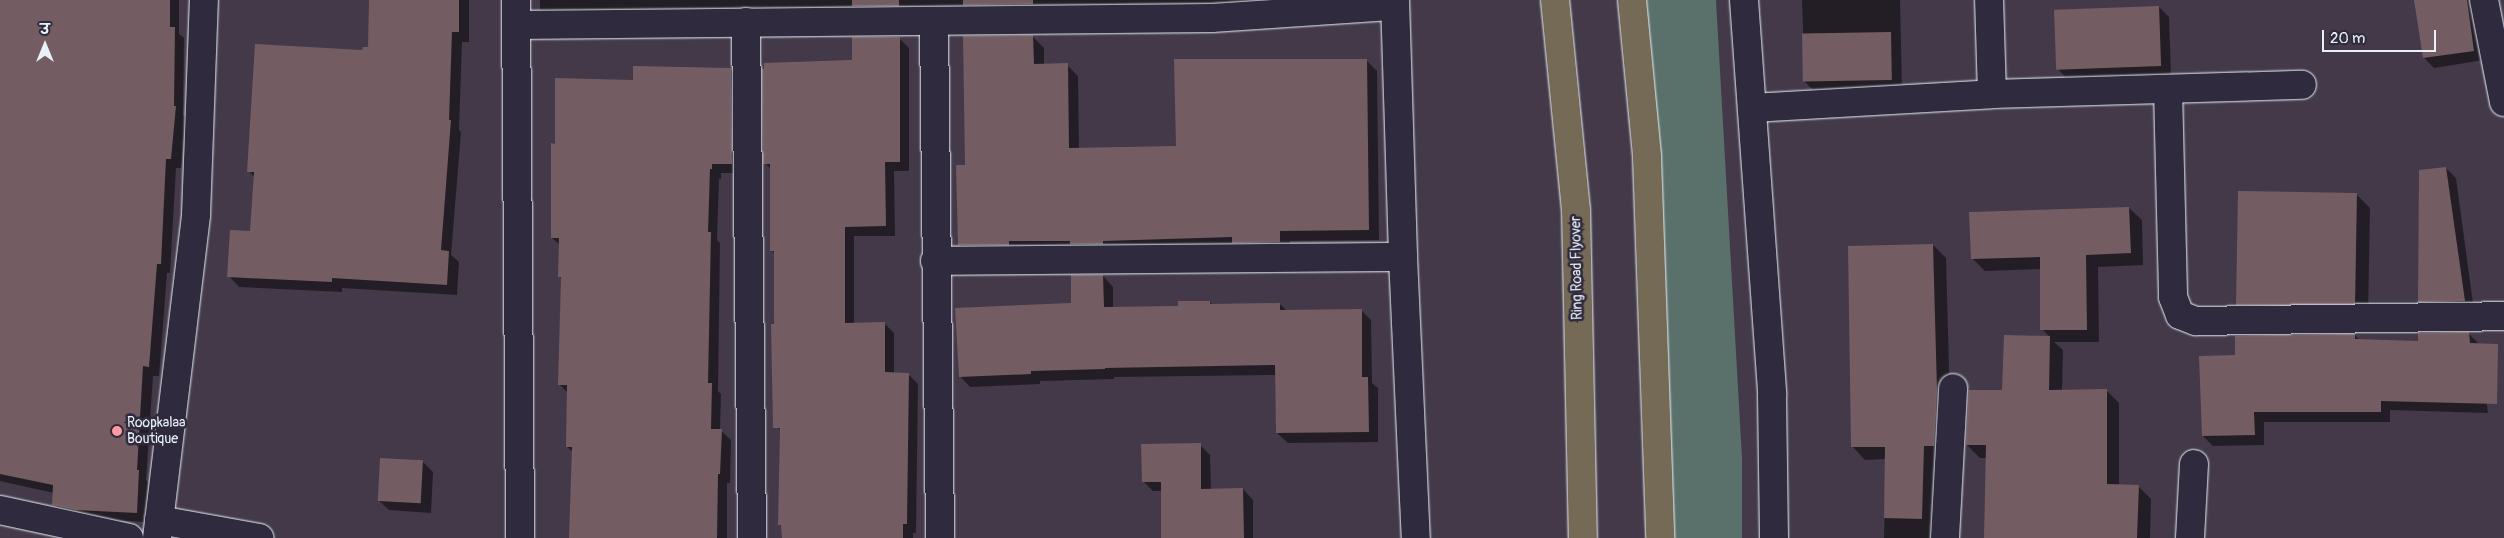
<!DOCTYPE html>
<meta charset="utf-8">
<style>
body{margin:0}
#map{position:relative;width:2504px;height:538px;overflow:hidden;background:#433948;font-family:Pangolin,"Playpen Sans Deva",sans-serif}
div>[style]{position:absolute}
.green>*{inset:0;background:#5a706a}
.shadow>*{inset:0;background:#0007}
.building>*{inset:0;background:#735d62;transform-origin:0 0}
.roads{filter:drop-shadow(0 0 1px #e8f1f8) drop-shadow(0 0 1px #e8f1f8)}
.minor>*{height:28px;margin:-14px;padding:0 14px;transform-origin:14px;border-radius:14px;background:#2f2a3d}
.tertiary>*{height:28px;margin:-14px;padding:0 14px;transform-origin:14px;border-radius:14px;background:#2f2a3d}
.primary>*{height:28px;margin:-14px;padding:0 14px;transform-origin:14px;border-radius:14px;background:#756a55}
.dots>*{width:14px;height:14px;translate:-50% -50%;box-sizing:border-box;border:2px solid #2f2a3d;border-radius:50%}
span{translate:-50% -50%;white-space:nowrap;text-align:center;line-height:1.15;-webkit-text-stroke:5px #2f2a3d;paint-order:stroke}
.street-label{font-size:14px;color:#e8f1f8}
.poi-label{font-size:14px;color:#e8f1f8}
.left{translate:0 -50%;text-align:left}
.north{position:absolute;left:20px;top:20px;width:50px;height:50px;-webkit-text-stroke:4px #2f2a3d;paint-order:stroke;rotate:0deg;font-size:14px;font-weight:700;line-height:20px;text-align:center;color:#e8f1f8}
.north::after{content:'';display:block;margin:auto;width:18px;height:22px;background:#e8f1f8;clip-path:polygon(50% 0,100% 100%,50% 72%,0 100%)}
.scale{position:absolute;left:2322px;top:30px;width:114px;height:22px;box-sizing:border-box;border:2px solid #e8f1f8;border-top:0;padding-left:6px;font-size:15px;line-height:18px;white-space:nowrap;color:#e8f1f8;-webkit-text-stroke:4px #2f2a3d;paint-order:stroke}
</style>
<div id="map">
<div class="green">
<div style="clip-path:polygon(1631px 0,1716px 0,1742px 458px,1742px 538px,1658px 538px)"></div>
</div>
<div class="shadow">
<div style="clip-path:polygon(0 0,179px 0,179px 34px,184px 38px,183px 115px,186px 117px,181px 168px,176px 168px,170px 273px,167px 273px,159px 376px,153px 376px,146px 480px,148px 482px,146px 522px,104px 520px,64px 515px,54px 505px,54px 493px,0 481px)"></div>
<div style="clip-path:polygon(370px 0,469px 0,469px 42px,462px 42px,459px 130px,461px 132px,451px 255px,459px 262px,457px 295px,342px 288px,342px 292px,239px 287px,229px 276px,251px 232px,254px 177px,249px 171px,364px 51px,370px 48px)"></div>
<div style="clip-path:polygon(540px 0,1374px 0,1241px 5px,1043px 6px,1043px 14px,550px 19px,540px 9px)"></div>
<div style="clip-path:polygon(1802px 0,1900px 0,1902px 89px,1815px 92px,1805px 82px)"></div>
<div style="clip-path:polygon(2416px 0,2475px 0,2484px 60px,2434px 68px,2424px 58px)"></div>
<div style="clip-path:polygon(2159px 7px,2169px 17px,2171px 76px,2067px 79px,2057px 68px)"></div>
<div style="clip-path:polygon(1033px 37px,1044px 48px,1044px 65px,1067px 65px,1078px 76px,1079px 149px,1177px 148px,1366px 60px,1377px 71px,1379px 240px,1290px 241px,1290px 253px,970px 256px,959px 245px,966px 166px)"></div>
<div style="clip-path:polygon(899px 38px,909px 48px,909px 171px,894px 171px,895px 236px,854px 236px,854px 324px,884px 323px,894px 333px,894px 374px,908px 374px,918px 384px,916px 533px,913px 533px,913px 538px,783px 538px,782px 527px,780px 525px,781px 430px,778px 428px,773px 374px,775px 254px,771px 250px,771px 169px,765px 163px,854px 61px)"></div>
<div style="clip-path:polygon(730px 69px,740px 79px,741px 173px,721px 173px,721px 179px,719px 179px,717px 240px,720px 243px,718px 391px,721px 394px,720px 430px,731px 440px,730px 483px,727px 483px,727px 538px,572px 538px,573px 452px,567px 447px,568px 393px,559px 384px,562px 279px,559px 276px,560px 245px,552px 238px,556px 145px,634px 81px)"></div>
<div style="clip-path:polygon(2446px 168px,2456px 178px,2474px 311px,2430px 311px,2419px 301px)"></div>
<div style="clip-path:polygon(2357px 195px,2370px 208px,2368px 316px,2251px 318px,2237px 304px)"></div>
<div style="clip-path:polygon(2129px 208px,2142px 220px,2143px 265px,2098px 267px,2099px 342px,2054px 342px,2063px 350px,2062px 391px,2106px 390px,2119px 403px,2119px 486px,2138px 486px,2151px 499px,2150px 538px,1986px 538px,1987px 458px,1980px 458px,1967px 445px,2004px 392px,2050px 337px,2042px 329px,2041px 269px,1985px 271px,1972px 258px)"></div>
<div style="clip-path:polygon(1933px 245px,1946px 258px,1950px 404px,1934px 538px,1884px 538px,1886px 459px,1865px 460px,1853px 447px)"></div>
<div style="clip-path:polygon(1103px 276px,1113px 287px,1113px 308px,1180px 307px,1210px 302px,1213px 305px,1280px 304px,1287px 311px,1361px 310px,1371px 320px,1372px 383px,1378px 388px,1378px 442px,1288px 443px,1277px 433px,1277px 375px,1114px 377px,1114px 379px,1040px 381px,1040px 384px,970px 387px,960px 376px,1073px 304px)"></div>
<div style="clip-path:polygon(2468px 333px,2479px 344px,2488px 413px,2390px 410px,2390px 422px,2264px 422px,2264px 445px,2213px 446px,2203px 436px,2236px 356px,2355px 335px,2360px 341px,2419px 343px)"></div>
<div style="clip-path:polygon(1200px 445px,1210px 455px,1211px 490px,1243px 489px,1253px 500px,1253px 538px,1163px 538px,1162px 491px,1153px 491px,1143px 481px)"></div>
<div style="clip-path:polygon(381px 460px,423px 462px,433px 472px,431px 513px,389px 510px,378px 500px)"></div>
</div>
<div class="building">
<div style="clip-path:polygon(0 0,170px 0,170px 27px,175px 27px,174px 106px,176px 106px,171px 159px,166px 159px,161px 264px,157px 264px,149px 367px,143px 366px,137px 470px,139px 470px,137px 513px,76px 510px,52px 505px,53px 485px,0 474px)"></div>
<div style="clip-path:polygon(369px 0,459px 0,459px 32px,452px 32px,449px 120px,451px 120px,441px 250px,449px 251px,447px 285px,332px 278px,332px 282px,227px 277px,230px 230px,250px 231px,254px 172px,247px 172px,255px 44px,362px 50px,363px 47px,368px 47px)"></div>
<div style="left:852px;top:0;width:47px;height:6px"></div>
<div style="clip-path:polygon(963px 0,1033px 0,1033px 4px,963px 5px)"></div>
<div style="clip-path:polygon(2414px 0,2467px 0,2474px 51px,2423px 58px)"></div>
<div style="left:2159px;top:6px;width:60px;height:105px;rotate:88deg"></div>
<div style="left:1891px;top:32px;width:48px;height:89px;rotate:89deg"></div>
<div style="clip-path:polygon(1033px 35px,1034px 64px,1068px 63px,1069px 148px,1176px 146px,1174px 59px,1367px 59px,1369px 230px,1280px 231px,1280px 242px,1232px 243px,1232px 237px,1103px 241px,1103px 244px,1070px 244px,1070px 241px,1009px 241px,1009px 245px,958px 245px,956px 165px,965px 165px,963px 36px)"></div>
<div style="clip-path:polygon(852px 37px,900px 37px,900px 162px,885px 162px,886px 226px,845px 227px,845px 323px,885px 322px,885px 372px,909px 373px,907px 524px,903px 524px,903px 538px,782px 538px,781px 525px,778px 525px,780px 428px,773px 428px,771px 324px,774px 324px,774px 251px,770px 251px,770px 164px,763px 164px,762px 69px,764px 69px,764px 63px,852px 60px)"></div>
<div style="clip-path:polygon(633px 66px,731px 68px,732px 164px,712px 164px,712px 169px,710px 169px,708px 232px,711px 232px,708px 383px,712px 383px,711px 429px,722px 429px,720px 474px,718px 474px,717px 538px,569px 538px,572px 447px,566px 447px,567px 385px,558px 385px,561px 277px,558px 277px,559px 238px,551px 238px,551px 143px,555px 144px,555px 78px,633px 80px)"></div>
<div style="clip-path:polygon(2446px 167px,2465px 301px,2418px 302px,2419px 170px)"></div>
<div style="left:2238px;top:191px;width:119px;height:114px;rotate:1deg"></div>
<div style="clip-path:polygon(2129px 207px,2131px 253px,2086px 255px,2087px 330px,2040px 330px,2040px 257px,1971px 259px,1969px 212px)"></div>
<div style="clip-path:polygon(1933px 244px,1937px 390px,1934px 446px,1924px 446px,1922px 519px,1884px 518px,1885px 447px,1851px 447px,1848px 246px)"></div>
<div style="clip-path:polygon(1071px 275px,1103px 275px,1104px 307px,1178px 306px,1178px 301px,1210px 301px,1210px 304px,1280px 303px,1280px 310px,1362px 309px,1362px 377px,1368px 377px,1369px 432px,1276px 433px,1275px 365px,1105px 368px,1105px 369px,1031px 371px,1031px 374px,959px 377px,955px 308px,1071px 303px)"></div>
<div style="clip-path:polygon(2469px 332px,2470px 343px,2498px 344px,2497px 404px,2381px 401px,2381px 412px,2254px 412px,2255px 435px,2202px 436px,2199px 356px,2235px 355px,2235px 336px,2355px 334px,2355px 339px,2418px 341px,2418px 333px)"></div>
<div style="clip-path:polygon(2004px 335px,2050px 336px,2049px 390px,2107px 389px,2107px 484px,2139px 485px,2137px 538px,1984px 538px,1986px 445px,1966px 445px,1969px 390px,2002px 390px)"></div>
<div style="clip-path:polygon(1201px 443px,1201px 489px,1243px 488px,1244px 538px,1161px 538px,1161px 482px,1142px 482px,1141px 444px)"></div>
<div style="left:380px;top:458px;width:43px;height:43px;rotate:3deg"></div>
</div>
<div class="roads">
<div class="minor">
<div style="left:516px;top:0;width:538px;rotate:89.57deg"></div>
<div style="left:2484px;top:0;width:104px;rotate:78.9deg"></div>
<div style="left:746px;top:22px;width:516px;rotate:89.33deg"></div>
<div style="left:934px;top:22px;width:516px;rotate:89.33deg"></div>
<div style="left:517px;top:25px;width:695px;rotate:-0.58deg"></div>
<div style="left:1212px;top:18px;width:183px;rotate:-3.8deg"></div>
<div style="left:2168px;top:89px;width:208px;rotate:88.6deg"></div>
<div style="left:2173px;top:297px;width:19px;rotate:69deg"></div>
<div style="left:2180px;top:315px;width:17px;rotate:21deg"></div>
<div style="left:2196px;top:321px;width:308px;rotate:-0.9deg"></div>
<div style="left:1992px;top:94px;width:310px;rotate:-1.7deg"></div>
<div style="left:1752px;top:108px;width:240px;rotate:-3.3deg"></div>
<div style="left:1992px;top:94px;width:94px;rotate:-91.8deg"></div>
<div style="left:935px;top:261px;width:468px;rotate:-0.5deg"></div>
<div style="left:0;top:510px;width:132px;rotate:12.2deg"></div>
<div style="left:159px;top:520px;width:102px;rotate:10.2deg"></div>
<div style="left:157px;top:538px;width:325px;rotate:-83.1deg"></div>
<div style="left:196px;top:215px;width:215px;rotate:-87.9deg"></div>
<div style="left:1945px;top:538px;width:150px;rotate:-86.9deg"></div>
<div style="left:2190px;top:538px;width:74px;rotate:-86.9deg"></div>
</div>
<div class="tertiary">
<div style="left:1395px;top:0;width:257px;rotate:88.2deg"></div>
<div style="left:1403px;top:257px;width:281px;rotate:87.4deg"></div>
<div style="left:1744px;top:0;width:396px;rotate:85.9deg"></div>
<div style="left:1772px;top:395px;width:143px;rotate:89.2deg"></div>
</div>
<div class="primary">
<div style="left:1555px;top:0;width:211px;rotate:84.3deg"></div>
<div style="left:1576px;top:210px;width:328px;rotate:88.8deg"></div>
<div style="left:1632px;top:0;width:158px;rotate:84.5deg"></div>
<div style="left:1647px;top:157px;width:381px;rotate:88deg"></div>
</div>
</div>
<div class="dots">
<div style="left:117px;top:431px;background:#ff9aa2"></div>
</div>
<div class="street-label">
<span style="left:1577px;top:268px;rotate:-91deg">Ring Road Flyover</span>
</div>
<div class="poi-label">
<span class="left" style="left:127px;top:431px">Roopkalaa<br>Boutique</span>
</div>
<div class="north">उ</div>
<div class="scale">20 m</div>
</div>
